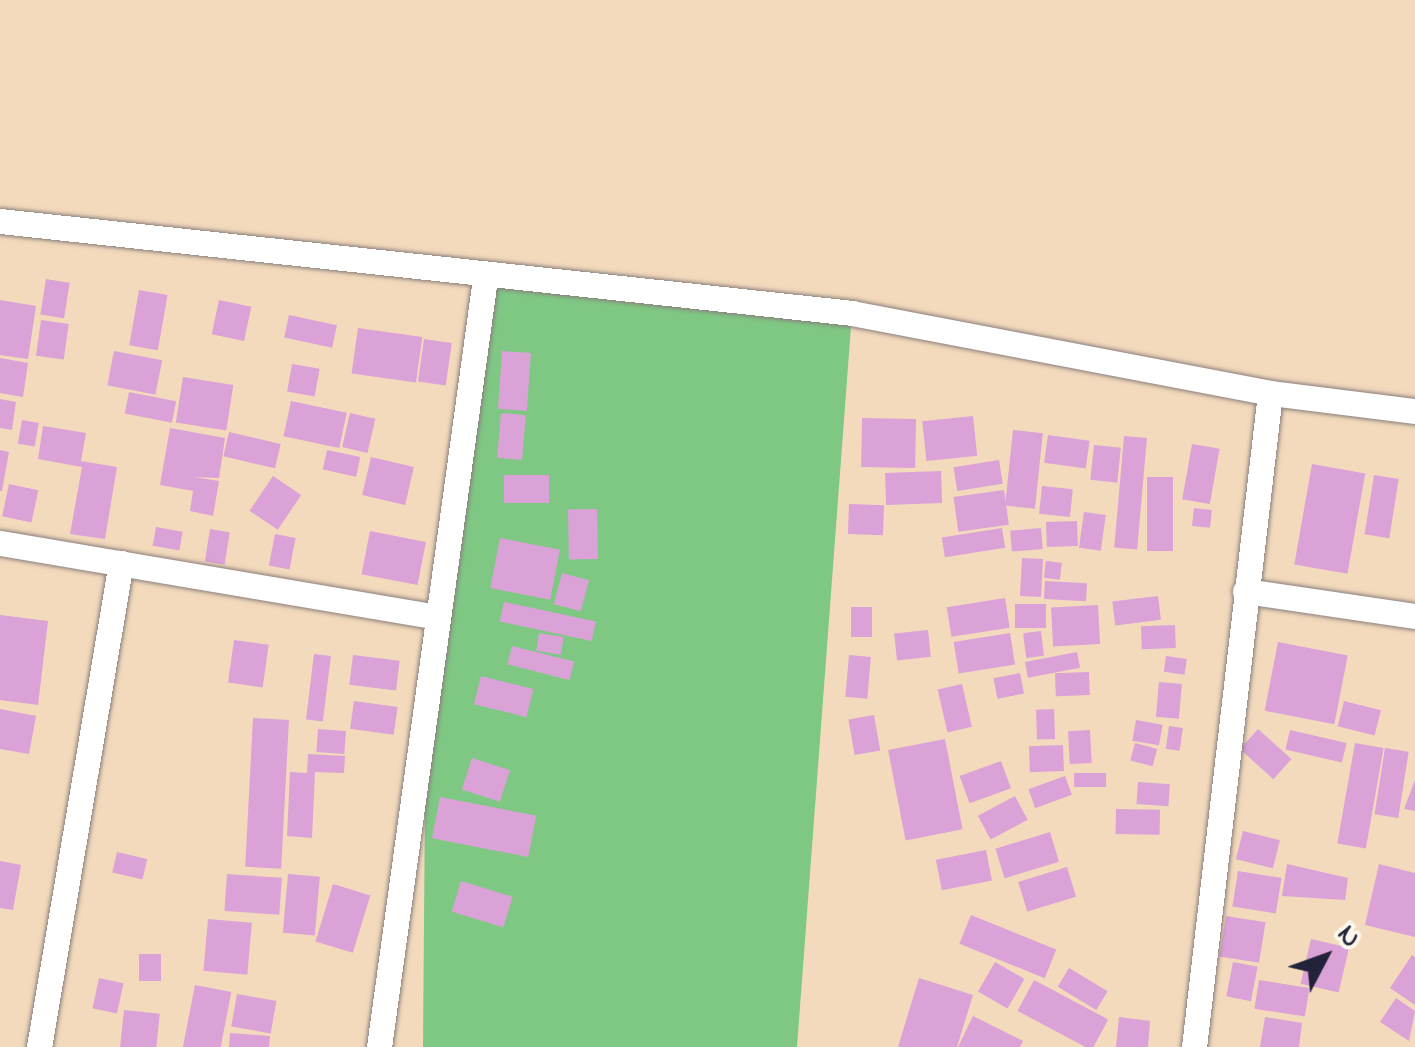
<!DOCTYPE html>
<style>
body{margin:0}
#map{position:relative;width:1415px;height:1047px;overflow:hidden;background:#f3dabc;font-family:"Indie Flower",sans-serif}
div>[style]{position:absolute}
.green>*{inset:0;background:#7fc884}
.building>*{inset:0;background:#daa2d7;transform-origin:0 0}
.roads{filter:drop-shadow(0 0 2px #8a7e7c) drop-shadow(0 0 2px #8a7e7c)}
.street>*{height:25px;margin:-12.5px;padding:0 12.5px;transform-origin:12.5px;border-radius:12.5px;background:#fff}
span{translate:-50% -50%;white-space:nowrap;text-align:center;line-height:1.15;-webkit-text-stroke:9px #fbf7ec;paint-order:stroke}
.north{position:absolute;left:1275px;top:907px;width:100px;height:100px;-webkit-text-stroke:8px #fbf7ec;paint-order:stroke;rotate:49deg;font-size:28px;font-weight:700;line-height:40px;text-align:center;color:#22223b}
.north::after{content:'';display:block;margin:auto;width:35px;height:45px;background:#22223b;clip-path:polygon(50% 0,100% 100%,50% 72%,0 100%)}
</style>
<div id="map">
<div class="green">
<div style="clip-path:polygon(495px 287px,852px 313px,797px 1047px,423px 1047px,425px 799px)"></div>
</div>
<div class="building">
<div style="left:46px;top:279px;width:24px;height:36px;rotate:9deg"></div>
<div style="left:139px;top:290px;width:29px;height:56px;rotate:10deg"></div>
<div style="clip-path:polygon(0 300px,36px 306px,28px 359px,0 355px)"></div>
<div style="left:219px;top:300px;width:33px;height:35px;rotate:12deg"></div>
<div style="left:289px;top:315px;width:49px;height:23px;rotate:12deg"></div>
<div style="left:41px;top:320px;width:28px;height:36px;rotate:8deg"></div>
<div style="left:358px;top:328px;width:65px;height:46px;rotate:8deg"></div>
<div style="left:424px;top:339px;width:28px;height:43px;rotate:8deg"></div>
<div style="left:114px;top:351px;width:49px;height:35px;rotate:11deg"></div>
<div style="left:502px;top:351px;width:29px;height:58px;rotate:4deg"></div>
<div style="clip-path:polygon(0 358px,28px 363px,23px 397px,0 393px)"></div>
<div style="left:292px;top:364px;width:28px;height:28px;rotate:10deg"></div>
<div style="left:183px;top:377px;width:51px;height:46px;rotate:9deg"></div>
<div style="left:129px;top:392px;width:48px;height:22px;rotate:11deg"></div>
<div style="clip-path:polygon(0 399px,16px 402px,12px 430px,0 428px)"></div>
<div style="left:291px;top:401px;width:57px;height:36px;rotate:12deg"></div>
<div style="left:350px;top:413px;width:26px;height:35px;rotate:13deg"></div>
<div style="left:501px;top:413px;width:25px;height:45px;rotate:5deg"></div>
<div style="left:973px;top:416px;width:40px;height:51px;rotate:84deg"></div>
<div style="left:862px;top:418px;width:54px;height:49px;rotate:1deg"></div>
<div style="left:22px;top:420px;width:17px;height:24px;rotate:10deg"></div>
<div style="clip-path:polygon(43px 426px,86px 433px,81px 461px,117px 467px,105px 539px,70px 534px,82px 467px,38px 459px)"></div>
<div style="clip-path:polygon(170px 428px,225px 438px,219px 478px,194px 477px,219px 481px,213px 516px,190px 511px,193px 491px,160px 485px)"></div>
<div style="left:1013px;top:430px;width:30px;height:76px;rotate:6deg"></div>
<div style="left:229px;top:432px;width:53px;height:25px;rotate:13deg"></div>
<div style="left:1048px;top:435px;width:42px;height:28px;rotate:8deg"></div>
<div style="left:1124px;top:436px;width:23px;height:112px;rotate:5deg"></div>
<div style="left:1192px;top:444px;width:28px;height:56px;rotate:10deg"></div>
<div style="left:1094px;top:445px;width:27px;height:35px;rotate:6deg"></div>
<div style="clip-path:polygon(0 450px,9px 452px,2px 491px,0 491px)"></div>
<div style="left:327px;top:450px;width:34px;height:20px;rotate:12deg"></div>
<div style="left:371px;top:457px;width:44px;height:39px;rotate:13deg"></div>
<div style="left:999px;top:460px;width:24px;height:46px;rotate:81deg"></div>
<div style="left:1312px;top:464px;width:54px;height:102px;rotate:10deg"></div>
<div style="left:941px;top:471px;width:32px;height:56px;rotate:88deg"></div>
<div style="left:549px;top:475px;width:28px;height:45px;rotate:90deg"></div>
<div style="left:1374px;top:475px;width:25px;height:60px;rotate:9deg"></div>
<div style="left:273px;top:476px;width:34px;height:42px;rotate:34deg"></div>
<div style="left:1147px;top:477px;width:26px;height:74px"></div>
<div style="left:9px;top:484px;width:30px;height:33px;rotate:12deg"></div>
<div style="left:1042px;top:486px;width:31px;height:28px;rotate:6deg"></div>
<div style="left:1004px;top:490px;width:35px;height:51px;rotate:82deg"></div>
<div style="left:849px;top:504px;width:35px;height:30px;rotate:2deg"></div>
<div style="left:1194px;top:508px;width:18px;height:18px;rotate:6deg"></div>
<div style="left:597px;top:509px;width:50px;height:29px;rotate:89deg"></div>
<div style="left:1084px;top:512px;width:22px;height:36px;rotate:8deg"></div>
<div style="left:1077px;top:521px;width:25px;height:31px;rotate:88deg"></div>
<div style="left:156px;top:527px;width:27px;height:19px;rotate:10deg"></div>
<div style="left:1002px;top:528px;width:20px;height:61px;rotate:81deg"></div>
<div style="left:1041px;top:528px;width:21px;height:31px;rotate:85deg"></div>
<div style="left:210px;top:529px;width:20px;height:33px;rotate:9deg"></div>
<div style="left:370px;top:531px;width:57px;height:44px;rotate:11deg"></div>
<div style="left:275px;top:534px;width:21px;height:32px;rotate:11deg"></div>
<div style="left:500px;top:538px;width:61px;height:51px;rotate:11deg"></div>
<div style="left:1022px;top:558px;width:21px;height:38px;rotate:3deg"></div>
<div style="left:1046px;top:561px;width:16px;height:17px;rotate:7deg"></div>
<div style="left:562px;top:573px;width:28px;height:32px;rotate:15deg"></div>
<div style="left:1045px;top:581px;width:42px;height:18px;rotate:3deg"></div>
<div style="left:1158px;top:596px;width:24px;height:46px;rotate:83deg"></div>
<div style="left:1005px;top:598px;width:30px;height:59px;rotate:81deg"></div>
<div style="left:504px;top:602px;width:94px;height:20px;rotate:12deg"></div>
<div style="left:1015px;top:604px;width:31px;height:24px"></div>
<div style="left:1098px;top:605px;width:39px;height:47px;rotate:87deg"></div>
<div style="left:851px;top:607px;width:21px;height:30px"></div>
<div style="clip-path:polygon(0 615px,48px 621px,38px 705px,0 700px)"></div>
<div style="left:1175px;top:625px;width:23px;height:34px;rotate:88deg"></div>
<div style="left:928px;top:630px;width:27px;height:34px;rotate:84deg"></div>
<div style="left:1041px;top:631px;width:25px;height:18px;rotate:83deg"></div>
<div style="left:539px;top:633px;width:25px;height:18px;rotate:9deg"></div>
<div style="left:1010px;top:633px;width:32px;height:57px;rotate:81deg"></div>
<div style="left:234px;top:640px;width:35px;height:43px;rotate:8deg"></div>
<div style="left:1278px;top:642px;width:71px;height:70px;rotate:11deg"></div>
<div style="left:512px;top:646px;width:64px;height:19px;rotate:14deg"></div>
<div style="left:1077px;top:652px;width:16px;height:53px;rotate:79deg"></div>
<div style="left:314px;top:654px;width:17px;height:66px;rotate:7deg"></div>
<div style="left:353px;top:655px;width:47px;height:30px;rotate:7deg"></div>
<div style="left:849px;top:655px;width:22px;height:42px;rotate:5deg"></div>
<div style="left:1166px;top:656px;width:21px;height:16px;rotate:8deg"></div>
<div style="left:1089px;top:672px;width:23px;height:34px;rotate:88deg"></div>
<div style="left:1020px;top:673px;width:21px;height:27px;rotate:79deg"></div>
<div style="left:481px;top:676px;width:54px;height:29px;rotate:14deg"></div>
<div style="left:1159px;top:682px;width:23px;height:35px;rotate:5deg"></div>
<div style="left:962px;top:684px;width:44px;height:25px;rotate:77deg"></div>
<div style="left:354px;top:701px;width:44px;height:28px;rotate:8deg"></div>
<div style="left:1344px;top:701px;width:38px;height:26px;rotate:14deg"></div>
<div style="clip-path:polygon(0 709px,36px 716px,29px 754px,0 749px)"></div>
<div style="left:1054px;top:709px;width:30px;height:18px;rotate:88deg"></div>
<div style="left:874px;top:715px;width:36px;height:26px;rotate:80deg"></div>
<div style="left:253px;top:718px;width:36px;height:149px;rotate:3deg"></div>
<div style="left:1136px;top:720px;width:27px;height:21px;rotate:10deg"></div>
<div style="left:1169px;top:726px;width:14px;height:23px;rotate:8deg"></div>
<div style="left:318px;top:729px;width:28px;height:23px;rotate:4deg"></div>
<div style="left:1258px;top:729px;width:45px;height:27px;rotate:42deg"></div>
<div style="left:1090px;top:730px;width:33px;height:22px;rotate:87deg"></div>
<div style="left:1290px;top:730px;width:58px;height:20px;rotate:13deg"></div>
<div style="left:945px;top:739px;width:92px;height:58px;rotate:79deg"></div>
<div style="left:1135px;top:743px;width:23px;height:18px;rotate:15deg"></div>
<div style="left:1355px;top:743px;width:29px;height:102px;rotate:10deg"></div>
<div style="left:1063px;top:745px;width:26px;height:34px;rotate:88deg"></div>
<div style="left:1385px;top:748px;width:24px;height:67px;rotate:9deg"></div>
<div style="clip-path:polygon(308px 754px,345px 756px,344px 773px,315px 772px,312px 838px,287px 836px,290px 772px,307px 773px)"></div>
<div style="left:472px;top:758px;width:40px;height:33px;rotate:18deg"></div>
<div style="left:1001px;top:761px;width:29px;height:44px;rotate:70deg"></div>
<div style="left:1074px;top:773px;width:32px;height:14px"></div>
<div style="left:1065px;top:776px;width:20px;height:39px;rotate:70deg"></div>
<div style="clip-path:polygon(1415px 780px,1415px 811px,1404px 809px)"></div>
<div style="left:1138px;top:782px;width:32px;height:22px;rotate:4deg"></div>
<div style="left:1015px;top:796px;width:27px;height:42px;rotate:62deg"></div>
<div style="left:440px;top:797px;width:98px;height:42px;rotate:11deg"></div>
<div style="left:1116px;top:809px;width:44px;height:25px;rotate:1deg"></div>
<div style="left:1243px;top:831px;width:38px;height:29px;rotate:14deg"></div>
<div style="left:1050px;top:832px;width:31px;height:57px;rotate:73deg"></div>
<div style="left:986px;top:850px;width:31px;height:51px;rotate:79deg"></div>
<div style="left:117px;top:852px;width:31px;height:21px;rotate:13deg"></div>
<div style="clip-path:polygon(0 861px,21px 865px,13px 910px,0 908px)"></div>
<div style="clip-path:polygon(1287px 864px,1348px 878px,1345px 900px,1282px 896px)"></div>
<div style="clip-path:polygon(1379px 864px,1415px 873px,1415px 937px,1365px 925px)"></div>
<div style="left:1067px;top:867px;width:31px;height:51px;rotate:73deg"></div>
<div style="left:1238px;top:871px;width:44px;height:36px;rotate:9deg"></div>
<div style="left:227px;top:874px;width:55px;height:37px;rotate:4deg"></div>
<div style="left:288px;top:874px;width:32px;height:59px;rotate:5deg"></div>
<div style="left:461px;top:881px;width:54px;height:32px;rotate:17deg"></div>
<div style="left:333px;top:884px;width:39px;height:60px;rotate:17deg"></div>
<div style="left:971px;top:915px;width:92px;height:31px;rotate:22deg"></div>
<div style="left:1226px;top:916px;width:40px;height:41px;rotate:9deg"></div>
<div style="left:208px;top:919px;width:44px;height:52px;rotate:5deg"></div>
<div style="left:1311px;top:939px;width:39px;height:46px;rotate:13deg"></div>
<div style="left:139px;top:954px;width:22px;height:27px"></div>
<div style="clip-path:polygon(1412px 955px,1415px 957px,1415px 1005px,1390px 988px)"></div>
<div style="left:995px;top:962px;width:34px;height:34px;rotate:30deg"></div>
<div style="left:1233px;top:962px;width:25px;height:35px;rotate:11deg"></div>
<div style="left:1069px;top:968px;width:45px;height:22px;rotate:31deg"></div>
<div style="left:99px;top:978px;width:25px;height:31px;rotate:12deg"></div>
<div style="clip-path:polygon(919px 978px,973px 995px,957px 1047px,898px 1047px)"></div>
<div style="left:1034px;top:980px;width:84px;height:35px;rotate:28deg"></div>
<div style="left:1259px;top:980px;width:51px;height:29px;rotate:9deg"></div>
<div style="left:195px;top:985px;width:37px;height:63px;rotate:11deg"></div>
<div style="left:237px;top:994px;width:40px;height:33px;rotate:10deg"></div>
<div style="clip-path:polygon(1396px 998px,1415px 1011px,1409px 1041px,1380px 1022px)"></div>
<div style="left:124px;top:1010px;width:36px;height:37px;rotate:6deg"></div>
<div style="clip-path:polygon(973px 1016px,1023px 1041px,1020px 1047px,958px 1047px)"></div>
<div style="clip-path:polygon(1119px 1017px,1150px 1021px,1148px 1047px,1116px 1047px)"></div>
<div style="clip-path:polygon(1265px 1017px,1302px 1023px,1299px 1047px,1260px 1047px)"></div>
<div style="clip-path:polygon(230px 1033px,270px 1036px,269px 1047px,229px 1047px)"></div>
</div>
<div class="roads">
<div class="street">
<div style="left:0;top:221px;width:857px;rotate:6.16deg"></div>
<div style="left:852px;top:313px;width:426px;rotate:10.8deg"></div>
<div style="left:1270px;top:393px;width:146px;rotate:7.1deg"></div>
<div style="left:0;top:543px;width:442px;rotate:9.6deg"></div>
<div style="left:1245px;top:591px;width:172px;rotate:8.4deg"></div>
<div style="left:39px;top:1047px;width:491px;rotate:-80.4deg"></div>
<div style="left:379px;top:1047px;width:776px;rotate:-82.15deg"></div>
<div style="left:1194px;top:1047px;width:658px;rotate:-83.37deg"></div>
</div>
</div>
<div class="north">N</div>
</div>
